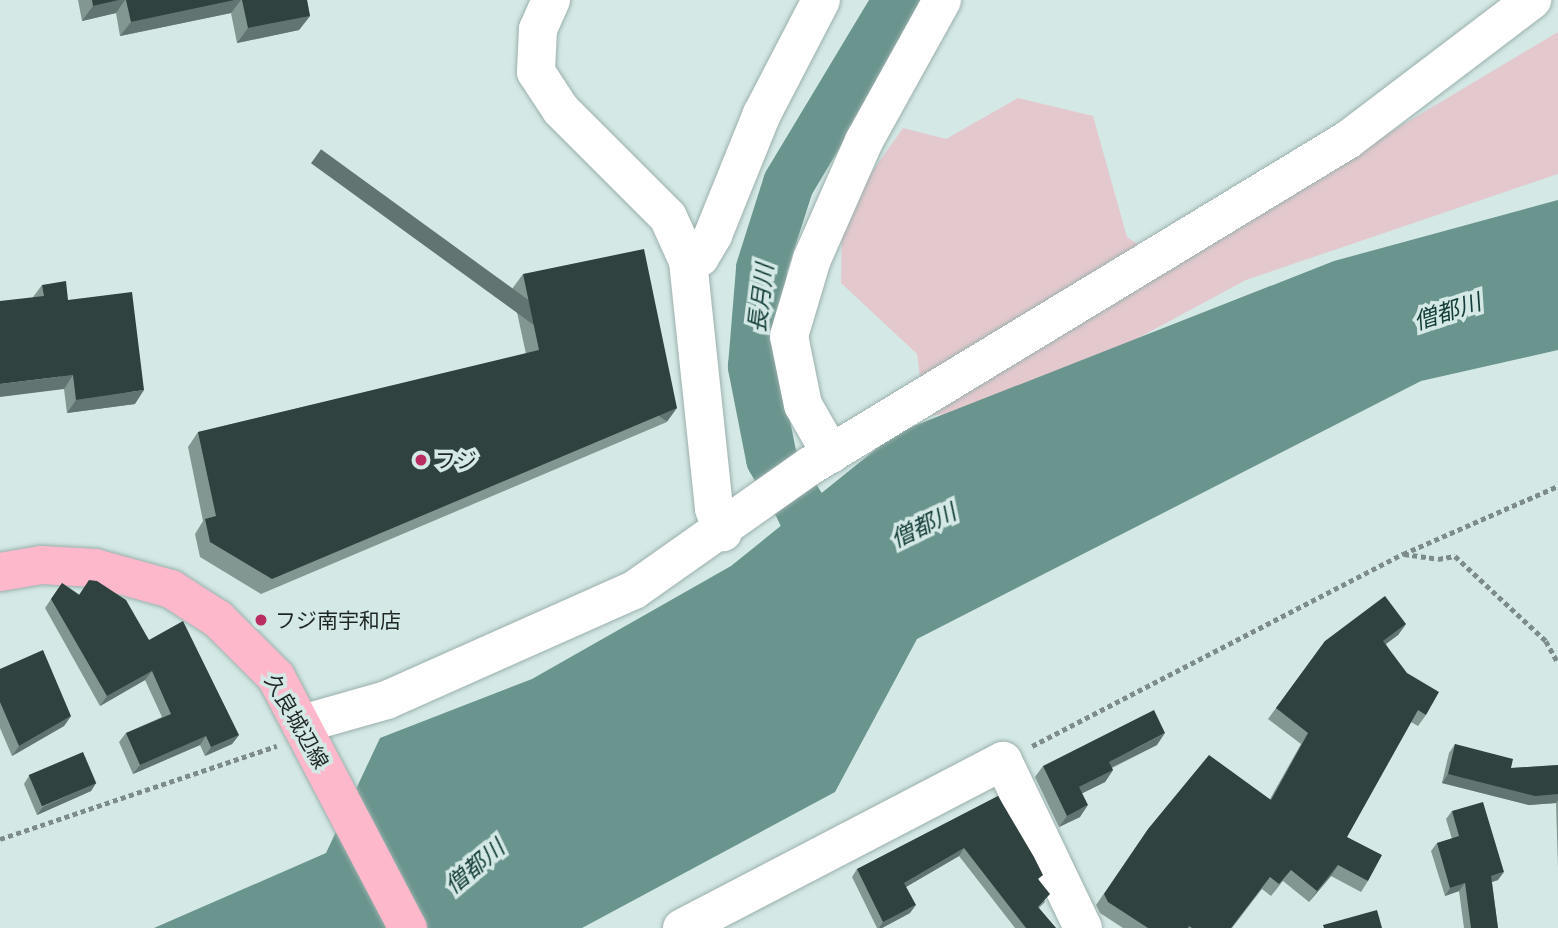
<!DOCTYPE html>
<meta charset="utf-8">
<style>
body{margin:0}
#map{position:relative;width:1558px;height:928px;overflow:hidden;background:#d4e9e6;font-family:Manrope,"Noto Sans JP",sans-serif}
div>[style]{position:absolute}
.green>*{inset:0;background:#e3c9ce}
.water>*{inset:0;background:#6a948e}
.river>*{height:51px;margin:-25.5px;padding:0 25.5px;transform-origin:25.5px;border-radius:25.5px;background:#6a948e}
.path>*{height:4.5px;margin-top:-2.25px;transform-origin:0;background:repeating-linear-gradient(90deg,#7d8c8a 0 5px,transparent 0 8.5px)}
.roads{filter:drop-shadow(0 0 2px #9bb0ac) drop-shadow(0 0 2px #9bb0ac)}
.minor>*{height:38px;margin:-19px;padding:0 19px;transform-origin:19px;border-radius:19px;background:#fff}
.major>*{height:38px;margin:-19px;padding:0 19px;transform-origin:19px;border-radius:19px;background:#feb8cb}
.wall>*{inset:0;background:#829692}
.shaded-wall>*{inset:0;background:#617471;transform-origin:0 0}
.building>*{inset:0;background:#30423f;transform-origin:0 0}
.dots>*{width:19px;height:19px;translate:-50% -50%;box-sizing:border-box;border:4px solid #d4e9e6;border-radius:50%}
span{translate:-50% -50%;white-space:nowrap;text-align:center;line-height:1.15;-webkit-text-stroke:7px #d4e9e6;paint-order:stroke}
.poi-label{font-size:21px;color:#1f2726}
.left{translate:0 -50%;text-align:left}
.street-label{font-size:21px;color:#1f2726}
.water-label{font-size:23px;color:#143d39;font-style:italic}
</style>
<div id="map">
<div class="green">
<div style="clip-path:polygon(1558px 32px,1558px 174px,1246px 280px,1034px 394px,963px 415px,925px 415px,917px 354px,841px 283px,842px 214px,903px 128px,946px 139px,1018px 98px,1093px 116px,1127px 237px,1169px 264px)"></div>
</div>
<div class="water">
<div style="clip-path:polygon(1558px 200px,1558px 350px,1421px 381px,917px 639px,835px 792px,582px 928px,154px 928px,326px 853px,380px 738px,532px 679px,731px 566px,896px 433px,1334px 261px)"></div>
</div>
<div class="river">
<div style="left:828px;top:572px;width:71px;rotate:-113.3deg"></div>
<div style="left:800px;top:507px;width:57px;rotate:-120.6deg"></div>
<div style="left:771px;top:458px;width:94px;rotate:-101.1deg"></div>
<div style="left:753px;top:366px;width:98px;rotate:-85.3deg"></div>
<div style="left:761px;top:268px;width:89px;rotate:-72.4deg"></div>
<div style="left:788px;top:183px;width:214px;rotate:-59deg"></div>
</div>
<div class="path">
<div style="left:1404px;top:554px;width:34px;rotate:8deg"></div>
<div style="left:1438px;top:559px;width:17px;rotate:-10deg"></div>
<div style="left:1455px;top:556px;width:125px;rotate:43deg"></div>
<div style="left:1546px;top:641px;width:25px;rotate:61deg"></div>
<div style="left:1032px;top:746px;width:418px;rotate:-27.4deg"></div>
<div style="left:1403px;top:554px;width:169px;rotate:-23.7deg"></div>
<div style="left:0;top:839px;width:292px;rotate:-18.6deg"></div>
</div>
<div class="roads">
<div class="minor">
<div style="left:551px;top:0;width:32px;rotate:114deg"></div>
<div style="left:538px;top:29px;width:43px;rotate:92.7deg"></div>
<div style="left:536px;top:72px;width:45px;rotate:56.7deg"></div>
<div style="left:561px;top:110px;width:151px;rotate:45deg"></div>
<div style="left:668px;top:217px;width:48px;rotate:65.6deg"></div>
<div style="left:688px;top:261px;width:249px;rotate:84deg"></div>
<div style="left:714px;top:509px;width:25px;rotate:69deg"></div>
<div style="left:688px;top:261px;width:13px;rotate:-18deg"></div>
<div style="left:700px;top:257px;width:26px;rotate:-59deg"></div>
<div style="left:713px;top:235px;width:131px;rotate:-68deg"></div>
<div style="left:762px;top:114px;width:128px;rotate:-62.6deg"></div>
<div style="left:831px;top:454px;width:56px;rotate:-119.7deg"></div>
<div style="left:803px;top:405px;width:70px;rotate:-101.5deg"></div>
<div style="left:789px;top:336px;width:80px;rotate:-73.4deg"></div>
<div style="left:812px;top:259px;width:129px;rotate:-66.2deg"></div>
<div style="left:864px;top:141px;width:161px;rotate:-61deg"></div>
<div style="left:302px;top:724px;width:88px;rotate:-15.8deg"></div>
<div style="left:387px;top:700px;width:270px;rotate:-24deg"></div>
<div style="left:634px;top:590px;width:215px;rotate:-35.2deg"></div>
<div style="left:810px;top:466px;width:630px;rotate:-31.24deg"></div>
<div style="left:1349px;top:139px;width:230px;rotate:-37.2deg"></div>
<div style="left:682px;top:928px;width:362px;rotate:-27.5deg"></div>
<div style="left:1003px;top:761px;width:185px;rotate:64.4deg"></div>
</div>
<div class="major">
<div style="left:0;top:572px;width:42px;rotate:-9.7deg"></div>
<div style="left:41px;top:565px;width:54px;rotate:3.2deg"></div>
<div style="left:95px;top:568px;width:79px;rotate:15.4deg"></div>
<div style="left:171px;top:589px;width:56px;rotate:32.6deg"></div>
<div style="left:218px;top:619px;width:82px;rotate:45deg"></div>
<div style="left:276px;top:677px;width:284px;rotate:62.3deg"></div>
</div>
</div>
<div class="wall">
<div style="clip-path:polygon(78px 0,307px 0,310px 16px,299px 30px,237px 43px,231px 13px,120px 36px,116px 13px,82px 21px)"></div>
<div style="clip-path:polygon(523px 274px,667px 422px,261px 594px,200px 557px,195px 534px,203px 521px,188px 447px,198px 432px,526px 354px,512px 289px)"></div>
<div style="clip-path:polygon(42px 285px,68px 300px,135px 404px,67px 413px,64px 389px,33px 297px)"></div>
<div style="clip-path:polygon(62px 583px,149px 640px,239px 735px,232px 744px,205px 756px,200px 745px,133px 774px,119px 742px,126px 733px,162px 717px,145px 680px,100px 706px,45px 608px)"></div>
<div style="clip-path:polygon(1406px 624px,1398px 635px,1386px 644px,1426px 715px,1418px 726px,1411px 722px,1347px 837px,1368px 881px,1361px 892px,1331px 876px,1309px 902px,1283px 881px,1271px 896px,1262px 889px,1232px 928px,1123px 928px,1100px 913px,1096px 905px,1140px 841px,1270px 799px,1301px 744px,1268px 719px,1325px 641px)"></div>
<div style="clip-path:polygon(0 669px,71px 716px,64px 726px,12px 756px,0 728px)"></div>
<div style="clip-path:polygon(1455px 744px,1511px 768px,1558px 765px,1558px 869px,1556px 803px,1529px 805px,1442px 783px,1449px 753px)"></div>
<div style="clip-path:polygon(1157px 745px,1112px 768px,1113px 770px,1105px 782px,1082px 793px,1080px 817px,1059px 827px,1035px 777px,1043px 766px)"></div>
<div style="clip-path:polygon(29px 776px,96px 783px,91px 791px,37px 815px,24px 784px)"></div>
<div style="clip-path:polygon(998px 796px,1039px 881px,1045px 902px,1039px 908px,1056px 928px,1015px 928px,959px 856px,906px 887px,910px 913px,882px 928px,877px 928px,852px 877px,857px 869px)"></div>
<div style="clip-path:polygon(1452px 811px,1498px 880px,1492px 882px,1498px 928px,1464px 928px,1459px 891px,1445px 896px,1431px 851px,1437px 843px,1452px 839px,1446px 819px)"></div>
</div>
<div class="shaded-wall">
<div style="clip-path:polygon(119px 0,125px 0,116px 13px,82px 21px,93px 6px)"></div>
<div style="clip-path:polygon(235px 0,241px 0,231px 13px,120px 36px,131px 22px)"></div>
<div style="clip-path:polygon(310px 16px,299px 30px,237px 43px,248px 28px)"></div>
<div style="clip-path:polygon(73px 375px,64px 389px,0 397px,0 384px)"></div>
<div style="clip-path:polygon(144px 390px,135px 404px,67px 413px,76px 400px)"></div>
<div style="left:677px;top:408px;width:17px;height:440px;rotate:126deg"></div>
<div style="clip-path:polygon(1406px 624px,1398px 635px,1375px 652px,1383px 641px)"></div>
<div style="clip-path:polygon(152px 671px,145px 680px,100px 706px,107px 696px)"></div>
<div style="clip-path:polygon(71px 716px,64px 726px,12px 756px,19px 746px)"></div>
<div style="clip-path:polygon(1165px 733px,1157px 745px,1100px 773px,1109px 762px)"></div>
<div style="clip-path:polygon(239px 735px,232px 744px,205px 756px,211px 747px)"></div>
<div style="clip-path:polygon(206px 736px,200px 745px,133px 774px,140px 765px)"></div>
<div style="clip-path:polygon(1113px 770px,1105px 782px,1071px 799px,1079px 787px)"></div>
<div style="clip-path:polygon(1448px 774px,1558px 794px,1558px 800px,1556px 803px,1529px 805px,1442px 783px)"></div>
<div style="clip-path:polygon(96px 783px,91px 791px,37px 815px,43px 807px)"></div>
<div style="clip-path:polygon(1088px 805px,1080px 817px,1059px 827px,1067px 816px)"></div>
<div style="clip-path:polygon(964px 848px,959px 856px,899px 891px,904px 883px)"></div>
<div style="clip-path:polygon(1338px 865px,1331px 876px,1309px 902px,1317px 891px)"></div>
<div style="clip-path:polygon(1504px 872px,1498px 880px,1486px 884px,1491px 876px)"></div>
<div style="clip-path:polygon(1465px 883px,1459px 891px,1445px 896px,1450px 888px)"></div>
<div style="clip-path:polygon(916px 905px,910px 913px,882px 928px,879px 928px,883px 922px)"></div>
</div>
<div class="building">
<div style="clip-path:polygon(92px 0,119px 0,93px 6px)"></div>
<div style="clip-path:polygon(126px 0,235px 0,131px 22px)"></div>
<div style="clip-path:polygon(242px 0,307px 0,310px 16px,248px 28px)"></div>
<div style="clip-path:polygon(644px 249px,677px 408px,272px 579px,210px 542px,205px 519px,216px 516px,198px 432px,539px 350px,523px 274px)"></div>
<div style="clip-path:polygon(66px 281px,68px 300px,132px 292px,144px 390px,76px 400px,73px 375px,0 384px,0 301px,44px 296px,42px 285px)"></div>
<div style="clip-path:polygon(89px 580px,97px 581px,126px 600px,149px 640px,183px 621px,239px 735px,211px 747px,206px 736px,140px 765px,126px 733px,171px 714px,152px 671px,107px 696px,51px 599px,62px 583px,79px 595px)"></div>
<div style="clip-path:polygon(1385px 596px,1406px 624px,1383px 641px,1407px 673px,1439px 692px,1426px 715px,1418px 710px,1347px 837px,1382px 855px,1368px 881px,1338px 865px,1317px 891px,1291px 870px,1279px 884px,1270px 877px,1231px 928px,1192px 928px,1189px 926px,1188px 928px,1148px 928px,1108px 902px,1104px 894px,1148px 829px,1209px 755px,1271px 800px,1308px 733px,1276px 708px,1325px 641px)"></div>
<div style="clip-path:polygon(43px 650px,71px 716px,19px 746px,0 702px,0 669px)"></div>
<div style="clip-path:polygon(1154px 710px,1165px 733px,1109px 762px,1113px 770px,1079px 787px,1088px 805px,1067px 816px,1043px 766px)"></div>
<div style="clip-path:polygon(1455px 744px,1513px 759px,1511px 768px,1558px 765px,1558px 794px,1535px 796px,1448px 774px)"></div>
<div style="left:83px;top:752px;width:34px;height:59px;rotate:67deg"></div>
<div style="clip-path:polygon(998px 796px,1034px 857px,1043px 875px,1038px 879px,1050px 894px,1038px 907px,1056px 928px,1026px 928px,964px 848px,904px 883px,916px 905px,883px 922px,857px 869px)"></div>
<div style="clip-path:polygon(1483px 802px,1504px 872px,1491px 876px,1498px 928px,1471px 928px,1465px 883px,1450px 888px,1437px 843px,1459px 836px,1452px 811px)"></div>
<div style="clip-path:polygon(1377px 910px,1382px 928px,1324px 928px,1323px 925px)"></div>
</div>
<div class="dots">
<div style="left:421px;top:460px;background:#ba2d62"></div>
<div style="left:261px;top:620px;background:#ba2d62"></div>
</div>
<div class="poi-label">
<span class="left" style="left:435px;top:460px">フジ</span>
<span class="left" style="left:275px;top:620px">フジ南宇和店</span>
</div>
<div class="street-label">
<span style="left:297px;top:721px;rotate:60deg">久良城辺線</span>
</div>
<div class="water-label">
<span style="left:760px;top:298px;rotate:-83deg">長月川</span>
<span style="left:1447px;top:311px;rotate:-18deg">僧都川</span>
<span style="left:923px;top:525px;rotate:-26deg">僧都川</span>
<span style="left:474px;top:866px;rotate:-40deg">僧都川</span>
</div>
</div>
